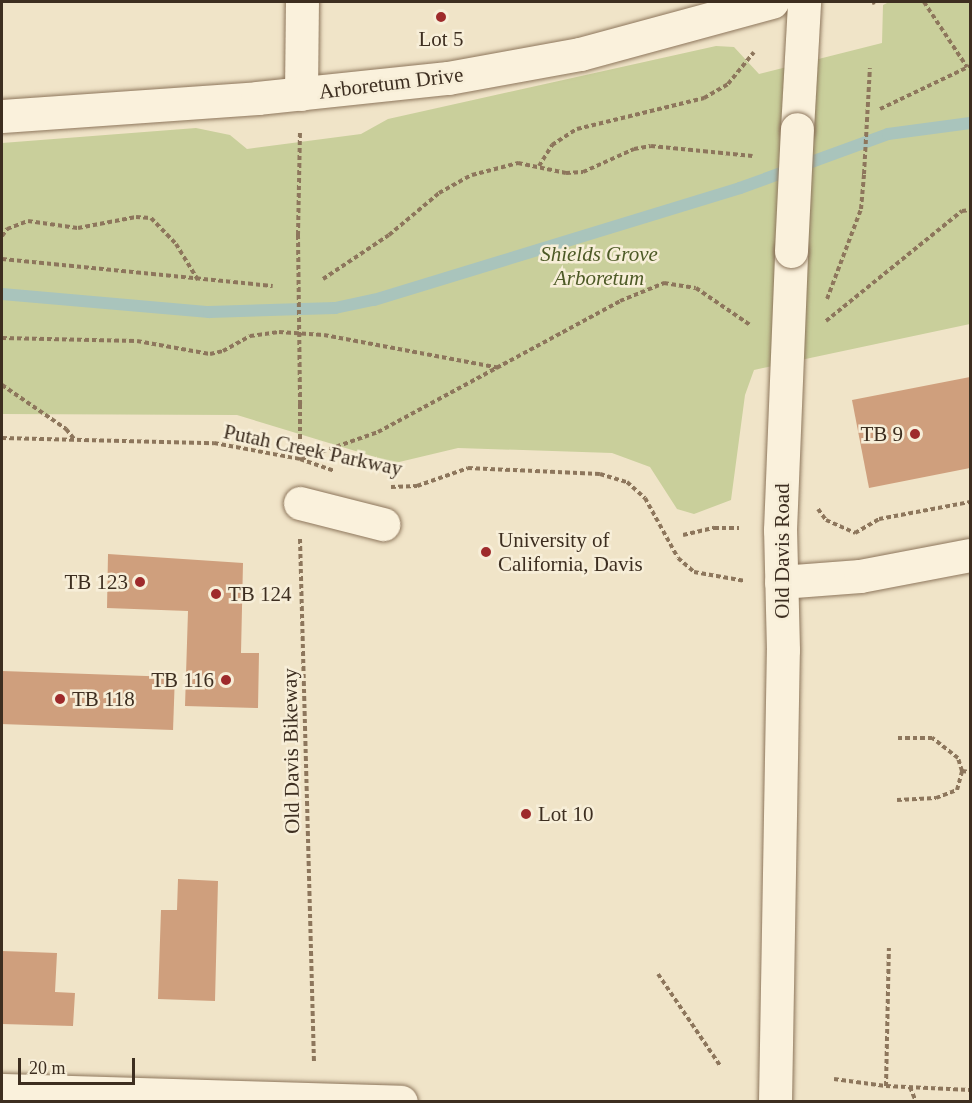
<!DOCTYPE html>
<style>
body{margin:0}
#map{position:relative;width:972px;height:1103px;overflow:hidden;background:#f0e4c8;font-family:Georgia,serif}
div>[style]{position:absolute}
.green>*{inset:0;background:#c9cf9b}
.stream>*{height:12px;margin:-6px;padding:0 6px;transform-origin:6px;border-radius:6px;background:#a9c4bc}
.building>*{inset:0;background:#cf9f7d;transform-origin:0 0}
.path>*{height:4px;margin-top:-2px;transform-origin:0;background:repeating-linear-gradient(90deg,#8d765c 0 4.5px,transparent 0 7.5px)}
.roads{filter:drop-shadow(0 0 2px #8d765c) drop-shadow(0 0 2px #8d765c)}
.minor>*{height:33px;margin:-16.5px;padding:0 16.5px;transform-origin:16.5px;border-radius:16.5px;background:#faf1dc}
.path-bridge>*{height:4px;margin-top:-2px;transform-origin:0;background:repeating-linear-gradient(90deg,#8d765c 0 4.5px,transparent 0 7.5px)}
.bridges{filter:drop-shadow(0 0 2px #8d765c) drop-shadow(0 0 2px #8d765c)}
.minor-bridge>*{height:33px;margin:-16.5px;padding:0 16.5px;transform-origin:16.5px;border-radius:16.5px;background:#faf1dc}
.dots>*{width:16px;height:16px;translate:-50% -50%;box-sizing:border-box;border:3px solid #f7eed8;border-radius:50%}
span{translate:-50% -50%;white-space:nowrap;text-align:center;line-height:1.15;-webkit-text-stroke:5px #f7eed8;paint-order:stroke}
.poi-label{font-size:21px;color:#3d2e20}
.right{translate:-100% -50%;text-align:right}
.left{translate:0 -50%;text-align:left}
.street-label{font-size:21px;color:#3d2e20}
.park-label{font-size:21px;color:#4d5a26;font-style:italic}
.frame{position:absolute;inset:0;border:3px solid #3d2e20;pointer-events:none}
.scale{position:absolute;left:18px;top:1058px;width:117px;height:27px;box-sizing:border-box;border:3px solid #3d2e20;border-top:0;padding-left:8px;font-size:18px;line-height:21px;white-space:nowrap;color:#3d2e20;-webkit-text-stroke:4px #f7eed8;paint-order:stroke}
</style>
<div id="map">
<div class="green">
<div style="clip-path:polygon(889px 2px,970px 2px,970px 324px,754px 370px,745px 395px,731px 500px,694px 514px,677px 509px,650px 467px,612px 453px,458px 448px,395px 463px,237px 415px,2px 414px,2px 143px,196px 128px,230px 135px,247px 149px,361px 134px,388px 119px,716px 46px,734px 47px,759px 74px,882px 43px,883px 5px)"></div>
</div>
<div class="stream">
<div style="left:2px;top:294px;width:208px;rotate:5deg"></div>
<div style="left:209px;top:312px;width:126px;rotate:-1.8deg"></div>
<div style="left:335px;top:308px;width:40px;rotate:-12deg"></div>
<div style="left:374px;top:300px;width:383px;rotate:-17deg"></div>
<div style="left:740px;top:188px;width:158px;rotate:-20deg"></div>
<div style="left:888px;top:134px;width:83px;rotate:-7.6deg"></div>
</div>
<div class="building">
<div style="clip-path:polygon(970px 377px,970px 468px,869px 488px,852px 400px)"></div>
<div style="clip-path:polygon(108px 554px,243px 563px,241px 653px,259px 653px,258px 708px,185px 706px,188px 611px,107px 608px)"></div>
<div style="left:2px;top:671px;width:173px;height:53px;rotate:2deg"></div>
<div style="clip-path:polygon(178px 879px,218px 881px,215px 1001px,158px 999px,161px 910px,177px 910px)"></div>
<div style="clip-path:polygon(2px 951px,57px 953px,55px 992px,75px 993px,73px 1026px,2px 1024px)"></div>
</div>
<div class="path">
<div style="left:924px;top:2px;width:78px;rotate:56.5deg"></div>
<div style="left:872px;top:3px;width:3px;rotate:-18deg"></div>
<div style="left:880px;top:109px;width:100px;rotate:-25.5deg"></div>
<div style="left:539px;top:166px;width:25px;rotate:-58deg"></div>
<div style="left:552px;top:145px;width:30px;rotate:-33deg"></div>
<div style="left:577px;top:129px;width:131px;rotate:-13.7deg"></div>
<div style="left:704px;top:98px;width:28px;rotate:-30deg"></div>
<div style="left:728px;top:84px;width:41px;rotate:-50.9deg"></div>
<div style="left:298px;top:235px;width:104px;rotate:-88.9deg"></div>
<div style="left:2px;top:236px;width:9px;rotate:-54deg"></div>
<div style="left:7px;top:229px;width:22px;rotate:-21deg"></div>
<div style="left:28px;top:221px;width:50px;rotate:8deg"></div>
<div style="left:78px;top:228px;width:59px;rotate:-10.7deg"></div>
<div style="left:136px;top:217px;width:15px;rotate:4deg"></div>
<div style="left:151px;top:218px;width:36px;rotate:46deg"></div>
<div style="left:176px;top:244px;width:42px;rotate:58.6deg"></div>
<div style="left:2px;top:259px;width:272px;rotate:5.7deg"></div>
<div style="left:323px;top:279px;width:79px;rotate:-33.7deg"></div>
<div style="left:389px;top:235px;width:65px;rotate:-40deg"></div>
<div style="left:439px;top:193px;width:38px;rotate:-29deg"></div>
<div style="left:472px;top:175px;width:48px;rotate:-14.6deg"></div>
<div style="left:518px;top:163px;width:49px;rotate:11.8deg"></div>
<div style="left:566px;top:173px;width:17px;rotate:-3deg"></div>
<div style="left:583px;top:172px;width:56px;rotate:-24.3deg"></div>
<div style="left:634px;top:149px;width:17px;rotate:-10deg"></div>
<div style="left:651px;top:146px;width:102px;rotate:5.6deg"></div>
<div style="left:827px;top:299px;width:96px;rotate:-69.3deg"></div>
<div style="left:861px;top:209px;width:35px;rotate:-85deg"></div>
<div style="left:826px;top:321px;width:175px;rotate:-39deg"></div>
<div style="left:962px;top:211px;width:8px;rotate:-7deg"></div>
<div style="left:2px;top:338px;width:135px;rotate:1.3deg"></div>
<div style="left:137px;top:341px;width:74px;rotate:10.1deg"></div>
<div style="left:210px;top:354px;width:13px;rotate:-13deg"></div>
<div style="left:223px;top:351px;width:31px;rotate:-29deg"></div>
<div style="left:250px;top:336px;width:29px;rotate:-8deg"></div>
<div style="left:279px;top:332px;width:45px;rotate:3.8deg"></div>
<div style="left:324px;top:335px;width:179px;rotate:10.6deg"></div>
<div style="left:2px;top:385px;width:78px;rotate:34.5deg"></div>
<div style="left:66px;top:429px;width:13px;rotate:51deg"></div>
<div style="left:300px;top:404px;width:56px;rotate:90deg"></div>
<div style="left:2px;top:438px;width:212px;rotate:1.4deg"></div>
<div style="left:214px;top:443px;width:87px;rotate:10.5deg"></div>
<div style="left:300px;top:459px;width:37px;rotate:19deg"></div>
<div style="left:301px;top:459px;width:82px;rotate:-19.3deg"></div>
<div style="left:378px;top:432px;width:275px;rotate:-28.4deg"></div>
<div style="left:620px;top:301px;width:48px;rotate:-22.2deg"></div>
<div style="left:664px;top:283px;width:32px;rotate:9deg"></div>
<div style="left:696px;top:288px;width:65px;rotate:34.4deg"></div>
<div style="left:391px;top:487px;width:26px;rotate:-2deg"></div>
<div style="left:417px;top:486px;width:54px;rotate:-19.4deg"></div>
<div style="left:468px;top:468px;width:132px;rotate:2.6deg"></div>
<div style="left:600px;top:474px;width:28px;rotate:17deg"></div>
<div style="left:627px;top:482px;width:24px;rotate:42deg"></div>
<div style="left:645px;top:498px;width:68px;rotate:61.2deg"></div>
<div style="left:678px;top:558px;width:21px;rotate:41deg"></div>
<div style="left:694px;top:572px;width:52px;rotate:10deg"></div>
<div style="left:818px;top:509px;width:14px;rotate:54deg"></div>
<div style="left:826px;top:520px;width:32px;rotate:24deg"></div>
<div style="left:855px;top:533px;width:28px;rotate:-30deg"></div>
<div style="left:879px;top:519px;width:93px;rotate:-10.6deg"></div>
<div style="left:683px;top:535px;width:32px;rotate:-13deg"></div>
<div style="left:714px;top:528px;width:25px"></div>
<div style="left:300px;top:539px;width:524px;rotate:88.47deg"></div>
<div style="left:962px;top:771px;width:8px;rotate:7deg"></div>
<div style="left:897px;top:800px;width:39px;rotate:-3deg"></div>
<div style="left:936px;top:798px;width:22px;rotate:-21deg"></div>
<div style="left:957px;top:790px;width:20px;rotate:-75deg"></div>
<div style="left:962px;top:771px;width:14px;rotate:-107deg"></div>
<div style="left:958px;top:758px;width:33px;rotate:-142deg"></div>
<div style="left:932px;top:738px;width:35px;rotate:180deg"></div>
<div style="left:658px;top:974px;width:112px;rotate:55.9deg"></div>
<div style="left:834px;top:1079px;width:52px;rotate:7.7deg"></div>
<div style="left:886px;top:1086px;width:84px;rotate:2.7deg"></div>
<div style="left:886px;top:1086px;width:138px;rotate:-88.8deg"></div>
<div style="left:910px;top:1087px;width:16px;rotate:68deg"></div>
</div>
<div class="roads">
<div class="minor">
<div style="left:301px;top:94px;width:92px;rotate:-89.4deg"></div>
<div style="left:2px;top:116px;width:256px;rotate:-4deg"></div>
<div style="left:257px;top:98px;width:192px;rotate:-6deg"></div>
<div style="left:448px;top:78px;width:134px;rotate:-10.3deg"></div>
<div style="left:580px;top:54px;width:199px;rotate:-15.2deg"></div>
<div style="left:797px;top:129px;width:127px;rotate:-86.8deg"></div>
<div style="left:300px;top:503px;width:86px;rotate:14.2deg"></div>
<div style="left:781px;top:582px;width:79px;rotate:-4.3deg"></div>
<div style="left:860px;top:576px;width:112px;rotate:-10.8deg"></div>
<div style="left:2px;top:1090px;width:399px;rotate:1.7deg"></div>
<div style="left:775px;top:1102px;width:452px;rotate:-89deg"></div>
<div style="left:783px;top:650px;width:120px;rotate:-91.4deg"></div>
<div style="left:780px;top:530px;width:279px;rotate:-87.7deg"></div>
</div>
</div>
<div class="path-bridge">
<div style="left:864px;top:174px;width:106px;rotate:-86.8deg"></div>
<div style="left:298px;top:235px;width:169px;rotate:89.3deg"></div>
</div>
<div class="bridges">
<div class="minor-bridge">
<div style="left:791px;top:251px;width:122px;rotate:-87.2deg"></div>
</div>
</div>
<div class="dots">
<div style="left:441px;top:17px;background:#9e2a2b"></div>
<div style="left:915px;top:434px;background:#9e2a2b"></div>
<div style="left:486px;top:552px;background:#9e2a2b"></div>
<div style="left:140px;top:582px;background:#9e2a2b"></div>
<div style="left:216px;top:594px;background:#9e2a2b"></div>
<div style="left:226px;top:680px;background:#9e2a2b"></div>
<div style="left:60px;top:699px;background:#9e2a2b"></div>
<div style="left:526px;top:814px;background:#9e2a2b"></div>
</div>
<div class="poi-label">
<span style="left:441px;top:39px">Lot 5</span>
<span class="right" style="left:903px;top:434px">TB 9</span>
<span class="left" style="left:498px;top:552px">University of<br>California, Davis</span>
<span class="right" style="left:128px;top:582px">TB 123</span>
<span class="left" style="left:228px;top:594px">TB 124</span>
<span class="right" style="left:214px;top:680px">TB 116</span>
<span class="left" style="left:72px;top:699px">TB 118</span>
<span class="left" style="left:538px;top:814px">Lot 10</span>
</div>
<div class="street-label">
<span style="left:391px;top:83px;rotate:-7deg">Arboretum Drive</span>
<span style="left:313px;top:450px;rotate:12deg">Putah Creek Parkway</span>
<span style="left:782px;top:551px;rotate:-90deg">Old Davis Road</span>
<span style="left:291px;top:751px;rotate:-91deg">Old Davis Bikeway</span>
</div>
<div class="park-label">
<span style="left:599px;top:266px">Shields Grove<br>Arboretum</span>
</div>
<div class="frame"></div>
<div class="scale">20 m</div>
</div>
